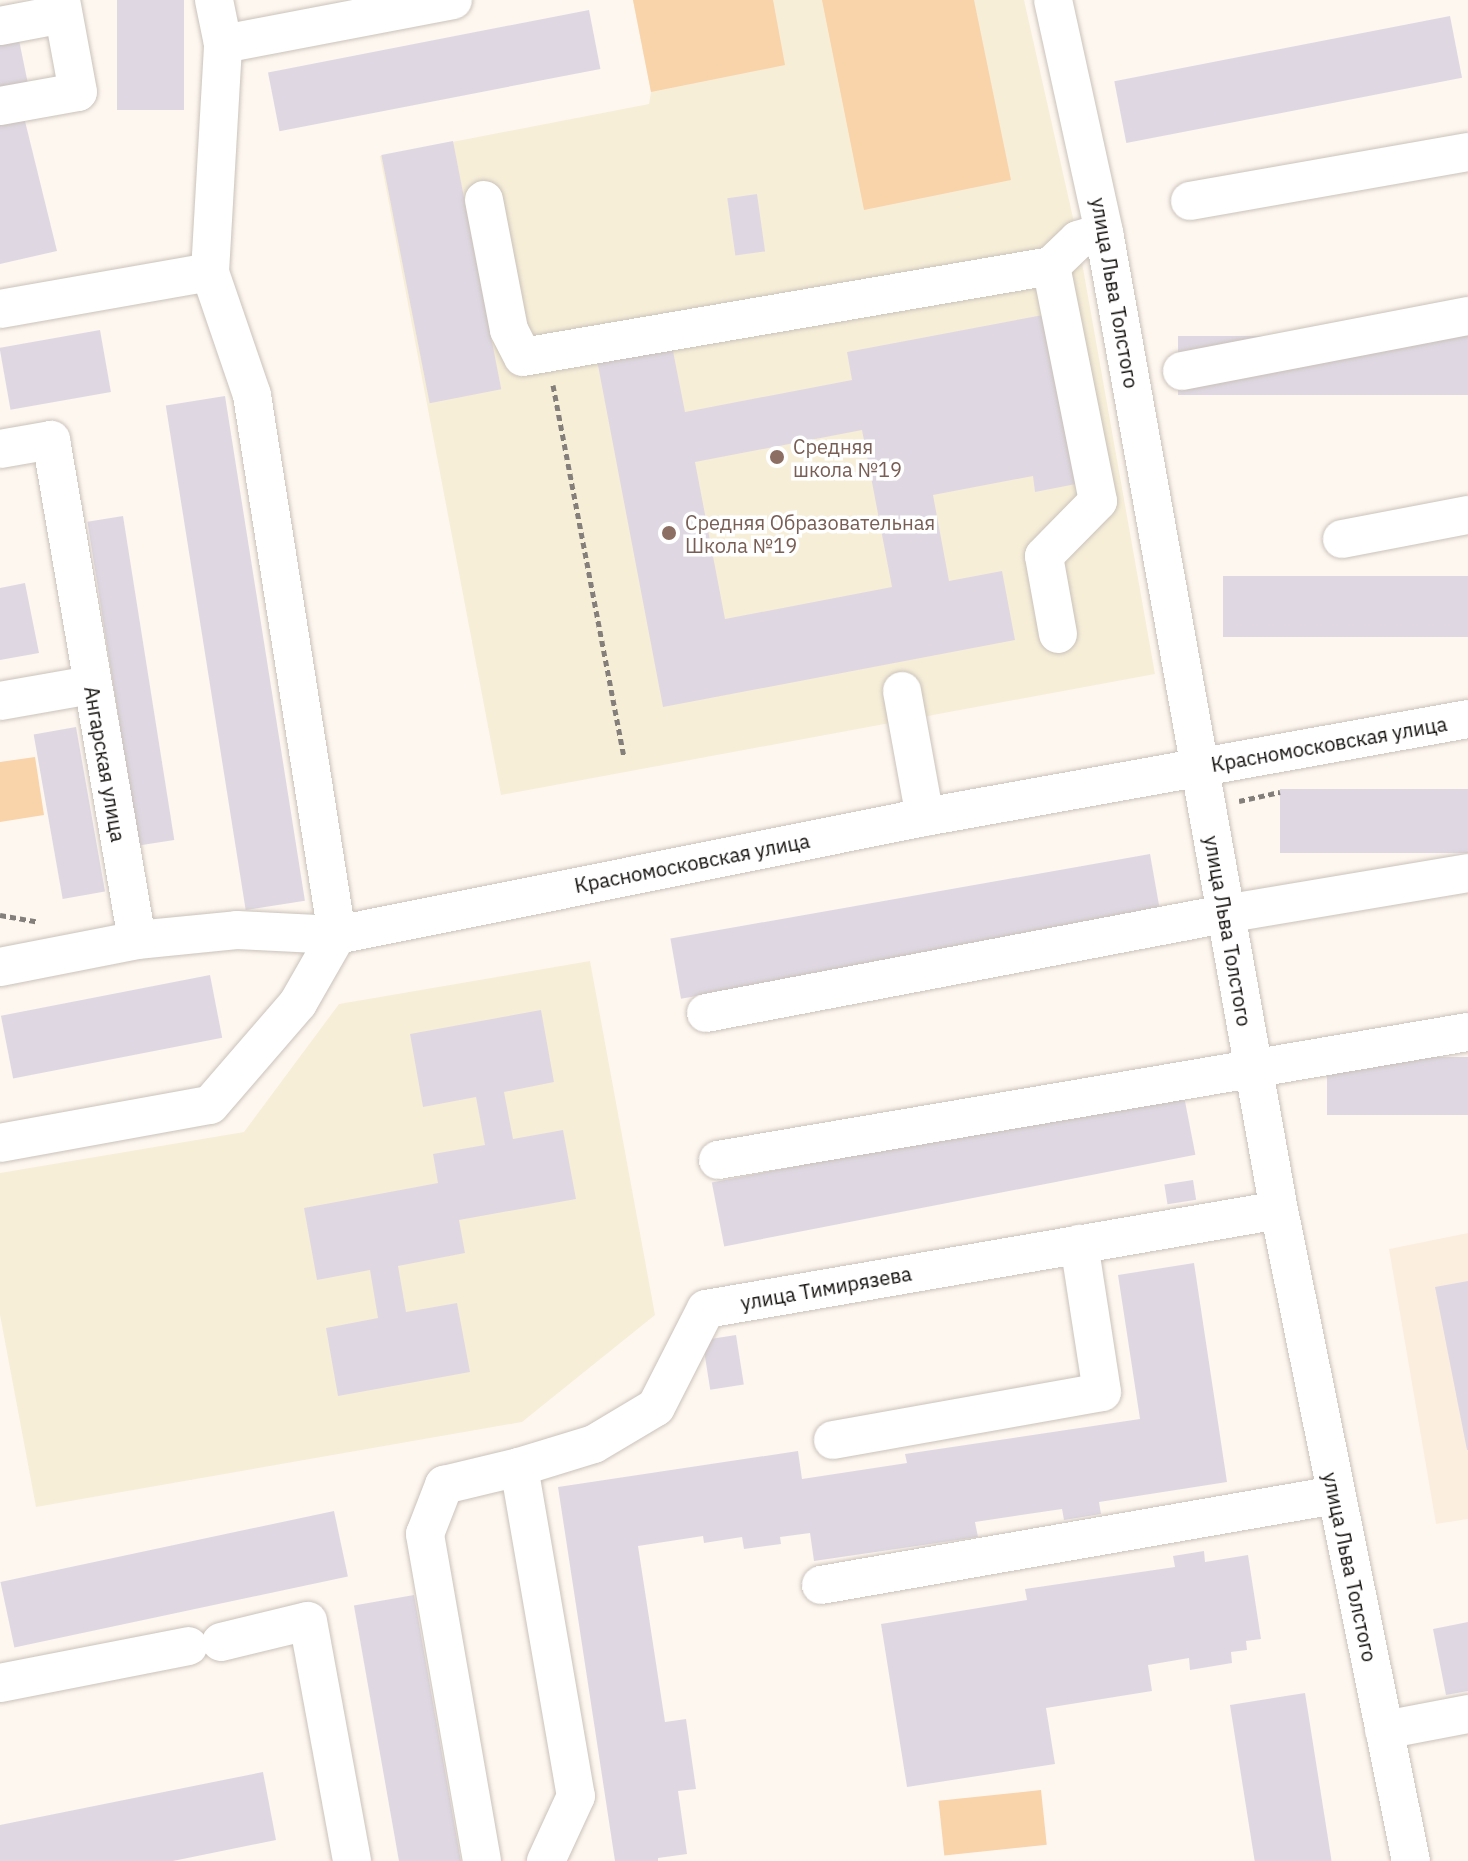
<!DOCTYPE html>
<meta charset="utf-8">
<style>
body{margin:0}
#map{position:relative;width:1468px;height:1861px;overflow:hidden;background:#fef7f0;font-family:"IBM Plex Sans",sans-serif}
div>[style]{position:absolute}
.built>*{inset:0;background:#fceedf}
.education>*{inset:0;background:#f7eed8}
.green>*{inset:0;background:#f9d3aa;transform-origin:0 0}
.building>*{inset:0;background:#dfd8e3;transform-origin:0 0}
.path>*{height:5px;margin-top:-2.5px;transform-origin:0;background:repeating-linear-gradient(90deg,#847f7a 0 6px,transparent 0 10px)}
.roads{filter:drop-shadow(0 0 2px #cac2ba) drop-shadow(0 0 2px #cac2ba)}
.minor>*{height:38px;margin:-19px;padding:0 19px;transform-origin:19px;border-radius:19px;background:#fff}
.dots>*{width:22px;height:22px;translate:-50% -50%;box-sizing:border-box;border:4px solid #fff;border-radius:50%}
span{translate:-50% -50%;white-space:nowrap;text-align:center;line-height:1.15;-webkit-text-stroke:7px #fff;paint-order:stroke}
.street-label{font-size:20px;color:#120f0c}
.education-label{font-size:20px;color:#785e54}
.left{translate:0 -50%;text-align:left}
</style>
<div id="map">
<div class="built">
<div style="clip-path:polygon(1468px 1233px,1468px 1519px,1436px 1524px,1389px 1249px)"></div>
</div>
<div class="education">
<div style="clip-path:polygon(633px 0,1024px 0,1078px 240px,1155px 674px,501px 795px,380px 156px,649px 104px,651px 92px)"></div>
<div style="clip-path:polygon(590px 961px,655px 1315px,522px 1422px,36px 1507px,0 1315px,0 1173px,244px 1132px,339px 1004px)"></div>
</div>
<div class="green">
<div style="clip-path:polygon(633px 0,773px 0,785px 65px,651px 92px)"></div>
<div style="clip-path:polygon(822px 0,974px 0,1011px 180px,864px 210px)"></div>
<div style="clip-path:polygon(35px 757px,44px 815px,0 822px,0 762px)"></div>
<div style="left:1041px;top:1790px;width:55px;height:103px;rotate:84deg"></div>
</div>
<div class="building">
<div style="left:117px;top:0;width:67px;height:110px"></div>
<div style="left:589px;top:10px;width:60px;height:327px;rotate:79deg"></div>
<div style="left:1450px;top:16px;width:63px;height:342px;rotate:79deg"></div>
<div style="clip-path:polygon(19px 40px,28px 84px,0 90px,0 44px)"></div>
<div style="clip-path:polygon(23px 113px,57px 251px,0 264px,0 119px)"></div>
<div style="left:453px;top:141px;width:253px;height:73px;rotate:79deg"></div>
<div style="left:757px;top:194px;width:58px;height:30px;rotate:82deg"></div>
<div style="clip-path:polygon(evenodd,1043px 315px,1076px 484px,1035px 492px,1033px 476px,933px 495px,949px 581px,1002px 571px,1015px 640px,663px 707px,597px 360px,672px 346px,685px 412px,852px 380px,847px 352px,1043px 315px,862px 430px,892px 587px,725px 619px,695px 462px,862px 430px)"></div>
<div style="left:100px;top:330px;width:63px;height:102px;rotate:80deg"></div>
<div style="left:1468px;top:336px;width:59px;height:290px;rotate:90deg"></div>
<div style="left:225px;top:396px;width:511px;height:60px;rotate:81deg"></div>
<div style="left:123px;top:516px;width:328px;height:36px;rotate:81deg"></div>
<div style="left:1468px;top:576px;width:61px;height:245px;rotate:90deg"></div>
<div style="clip-path:polygon(25px 583px,39px 653px,0 660px,0 588px)"></div>
<div style="left:76px;top:727px;width:167px;height:43px;rotate:80deg"></div>
<div style="left:1468px;top:789px;width:64px;height:188px;rotate:90deg"></div>
<div style="left:1150px;top:854px;width:61px;height:487px;rotate:80deg"></div>
<div style="left:210px;top:975px;width:64px;height:213px;rotate:79deg"></div>
<div style="clip-path:polygon(541px 1010px,554px 1082px,504px 1092px,513px 1139px,563px 1130px,576px 1199px,459px 1220px,465px 1253px,398px 1266px,406px 1312px,457px 1303px,470px 1372px,338px 1396px,326px 1328px,378px 1318px,370px 1270px,317px 1280px,304px 1208px,438px 1183px,433px 1154px,485px 1145px,476px 1097px,423px 1107px,410px 1034px)"></div>
<div style="left:1468px;top:1057px;width:58px;height:141px;rotate:90deg"></div>
<div style="left:1183px;top:1091px;width:65px;height:480px;rotate:79deg"></div>
<div style="left:1193px;top:1180px;width:20px;height:29px;rotate:81deg"></div>
<div style="clip-path:polygon(1194px 1263px,1227px 1482px,1099px 1502px,1101px 1514px,1064px 1520px,1062px 1509px,975px 1522px,978px 1537px,814px 1561px,810px 1533px,780px 1537px,781px 1544px,744px 1549px,742px 1537px,704px 1543px,703px 1536px,638px 1546px,665px 1722px,686px 1719px,696px 1789px,678px 1791px,687px 1854px,658px 1858px,658px 1861px,615px 1861px,558px 1487px,798px 1451px,802px 1479px,907px 1463px,905px 1454px,1140px 1419px,1118px 1275px)"></div>
<div style="clip-path:polygon(1468px 1281px,1468px 1450px,1467px 1450px,1435px 1287px)"></div>
<div style="left:736px;top:1335px;width:50px;height:34px;rotate:81deg"></div>
<div style="left:334px;top:1511px;width:67px;height:341px;rotate:78deg"></div>
<div style="clip-path:polygon(1204px 1551px,1205px 1562px,1248px 1555px,1261px 1639px,1246px 1641px,1247px 1650px,1231px 1652px,1232px 1663px,1190px 1670px,1189px 1658px,1148px 1665px,1152px 1691px,1046px 1708px,1055px 1764px,907px 1787px,881px 1624px,1027px 1600px,1025px 1589px,1175px 1567px,1173px 1556px)"></div>
<div style="left:414px;top:1595px;width:270px;height:61px;rotate:80deg"></div>
<div style="clip-path:polygon(1468px 1622px,1468px 1691px,1446px 1695px,1433px 1629px)"></div>
<div style="left:1305px;top:1693px;width:170px;height:76px;rotate:81deg"></div>
<div style="clip-path:polygon(263px 1772px,276px 1840px,173px 1861px,0 1861px,0 1825px)"></div>
</div>
<div class="path">
<div style="left:553px;top:385px;width:378px;rotate:79.2deg"></div>
<div style="left:1239px;top:801px;width:42px;rotate:-12.4deg"></div>
<div style="left:0;top:915px;width:39px;rotate:10deg"></div>
</div>
<div class="roads">
<div class="minor">
<div style="left:1053px;top:0;width:238px;rotate:77.6deg"></div>
<div style="left:1104px;top:232px;width:994px;rotate:79.86deg"></div>
<div style="left:1279px;top:1210px;width:664px;rotate:78.54deg"></div>
<div style="left:0;top:26px;width:64px;rotate:-10.8deg"></div>
<div style="left:223px;top:44px;width:234px;rotate:-10.8deg"></div>
<div style="left:0;top:106px;width:79px;rotate:-10.2deg"></div>
<div style="left:78px;top:92px;width:94px;rotate:-100.5deg"></div>
<div style="left:484px;top:200px;width:132px;rotate:79.1deg"></div>
<div style="left:509px;top:330px;width:30px;rotate:63deg"></div>
<div style="left:523px;top:357px;width:536px;rotate:-9.78deg"></div>
<div style="left:1190px;top:201px;width:282px;rotate:-10deg"></div>
<div style="left:0;top:309px;width:213px;rotate:-10deg"></div>
<div style="left:210px;top:272px;width:228px;rotate:-86.7deg"></div>
<div style="left:223px;top:44px;width:45px;rotate:-101.6deg"></div>
<div style="left:1182px;top:371px;width:291px;rotate:-10.9deg"></div>
<div style="left:0;top:449px;width:52px;rotate:-10deg"></div>
<div style="left:51px;top:440px;width:507px;rotate:80.24deg"></div>
<div style="left:137px;top:940px;width:100px;rotate:-5.7deg"></div>
<div style="left:237px;top:930px;width:100px;rotate:2.9deg"></div>
<div style="left:337px;top:935px;width:547px;rotate:-98.95deg"></div>
<div style="left:252px;top:395px;width:130px;rotate:-108.9deg"></div>
<div style="left:1342px;top:539px;width:128px;rotate:-10.8deg"></div>
<div style="left:1058px;top:634px;width:79px;rotate:-100.2deg"></div>
<div style="left:1044px;top:556px;width:77px;rotate:-45.5deg"></div>
<div style="left:1098px;top:501px;width:240px;rotate:-101.3deg"></div>
<div style="left:1051px;top:266px;width:37px;rotate:-44deg"></div>
<div style="left:1078px;top:240px;width:27px;rotate:-17deg"></div>
<div style="left:902px;top:691px;width:128px;rotate:79.7deg"></div>
<div style="left:0;top:701px;width:92px;rotate:-10deg"></div>
<div style="left:0;top:967px;width:140px;rotate:-11.1deg"></div>
<div style="left:706px;top:1013px;width:527px;rotate:-10.82deg"></div>
<div style="left:1224px;top:914px;width:247px;rotate:-9.5deg"></div>
<div style="left:0;top:1143px;width:213px;rotate:-10.3deg"></div>
<div style="left:210px;top:1105px;width:135px;rotate:-49.2deg"></div>
<div style="left:298px;top:1003px;width:78px;rotate:-60.2deg"></div>
<div style="left:337px;top:935px;width:600px;rotate:-11.35deg"></div>
<div style="left:925px;top:817px;width:552px;rotate:-10.23deg"></div>
<div style="left:718px;top:1160px;width:761px;rotate:-9.69deg"></div>
<div style="left:833px;top:1440px;width:273px;rotate:-10.1deg"></div>
<div style="left:1102px;top:1392px;width:150px;rotate:-98.8deg"></div>
<div style="left:519px;top:1467px;width:334px;rotate:80.2deg"></div>
<div style="left:576px;top:1796px;width:72px;rotate:114.8deg"></div>
<div style="left:821px;top:1585px;width:522px;rotate:-9.93deg"></div>
<div style="left:221px;top:1642px;width:89px;rotate:-13.6deg"></div>
<div style="left:308px;top:1621px;width:244px;rotate:79.6deg"></div>
<div style="left:0;top:1683px;width:192px;rotate:-11.1deg"></div>
<div style="left:1384px;top:1730px;width:86px;rotate:-10.8deg"></div>
<div style="left:482px;top:1861px;width:332px;rotate:-99.9deg"></div>
<div style="left:425px;top:1534px;width:53px;rotate:-68.8deg"></div>
<div style="left:444px;top:1485px;width:77px;rotate:-13.5deg"></div>
<div style="left:519px;top:1467px;width:78px;rotate:-17deg"></div>
<div style="left:594px;top:1444px;width:72px;rotate:-30.8deg"></div>
<div style="left:656px;top:1407px;width:110px;rotate:-63deg"></div>
<div style="left:706px;top:1309px;width:581px;rotate:-9.8deg"></div>
</div>
</div>
<div class="dots">
<div style="left:777px;top:457px;background:#8d6e63"></div>
<div style="left:669px;top:533px;background:#8d6e63"></div>
</div>
<div class="street-label">
<span style="left:1115px;top:293px;rotate:80deg">улица Льва Толстого</span>
<span style="left:1329px;top:744px;rotate:-10deg">Красномосковская улица</span>
<span style="left:105px;top:764px;rotate:80deg">Ангарская улица</span>
<span style="left:692px;top:863px;rotate:-11deg">Красномосковская улица</span>
<span style="left:1228px;top:931px;rotate:80deg">улица Льва Толстого</span>
<span style="left:826px;top:1288px;rotate:-10deg">улица Тимирязева</span>
<span style="left:1350px;top:1567px;rotate:78deg">улица Льва Толстого</span>
</div>
<div class="education-label">
<span class="left" style="left:793px;top:458px">Средняя<br>школа №19</span>
<span class="left" style="left:685px;top:534px">Средняя Образовательная<br>Школа №19</span>
</div>
</div>
